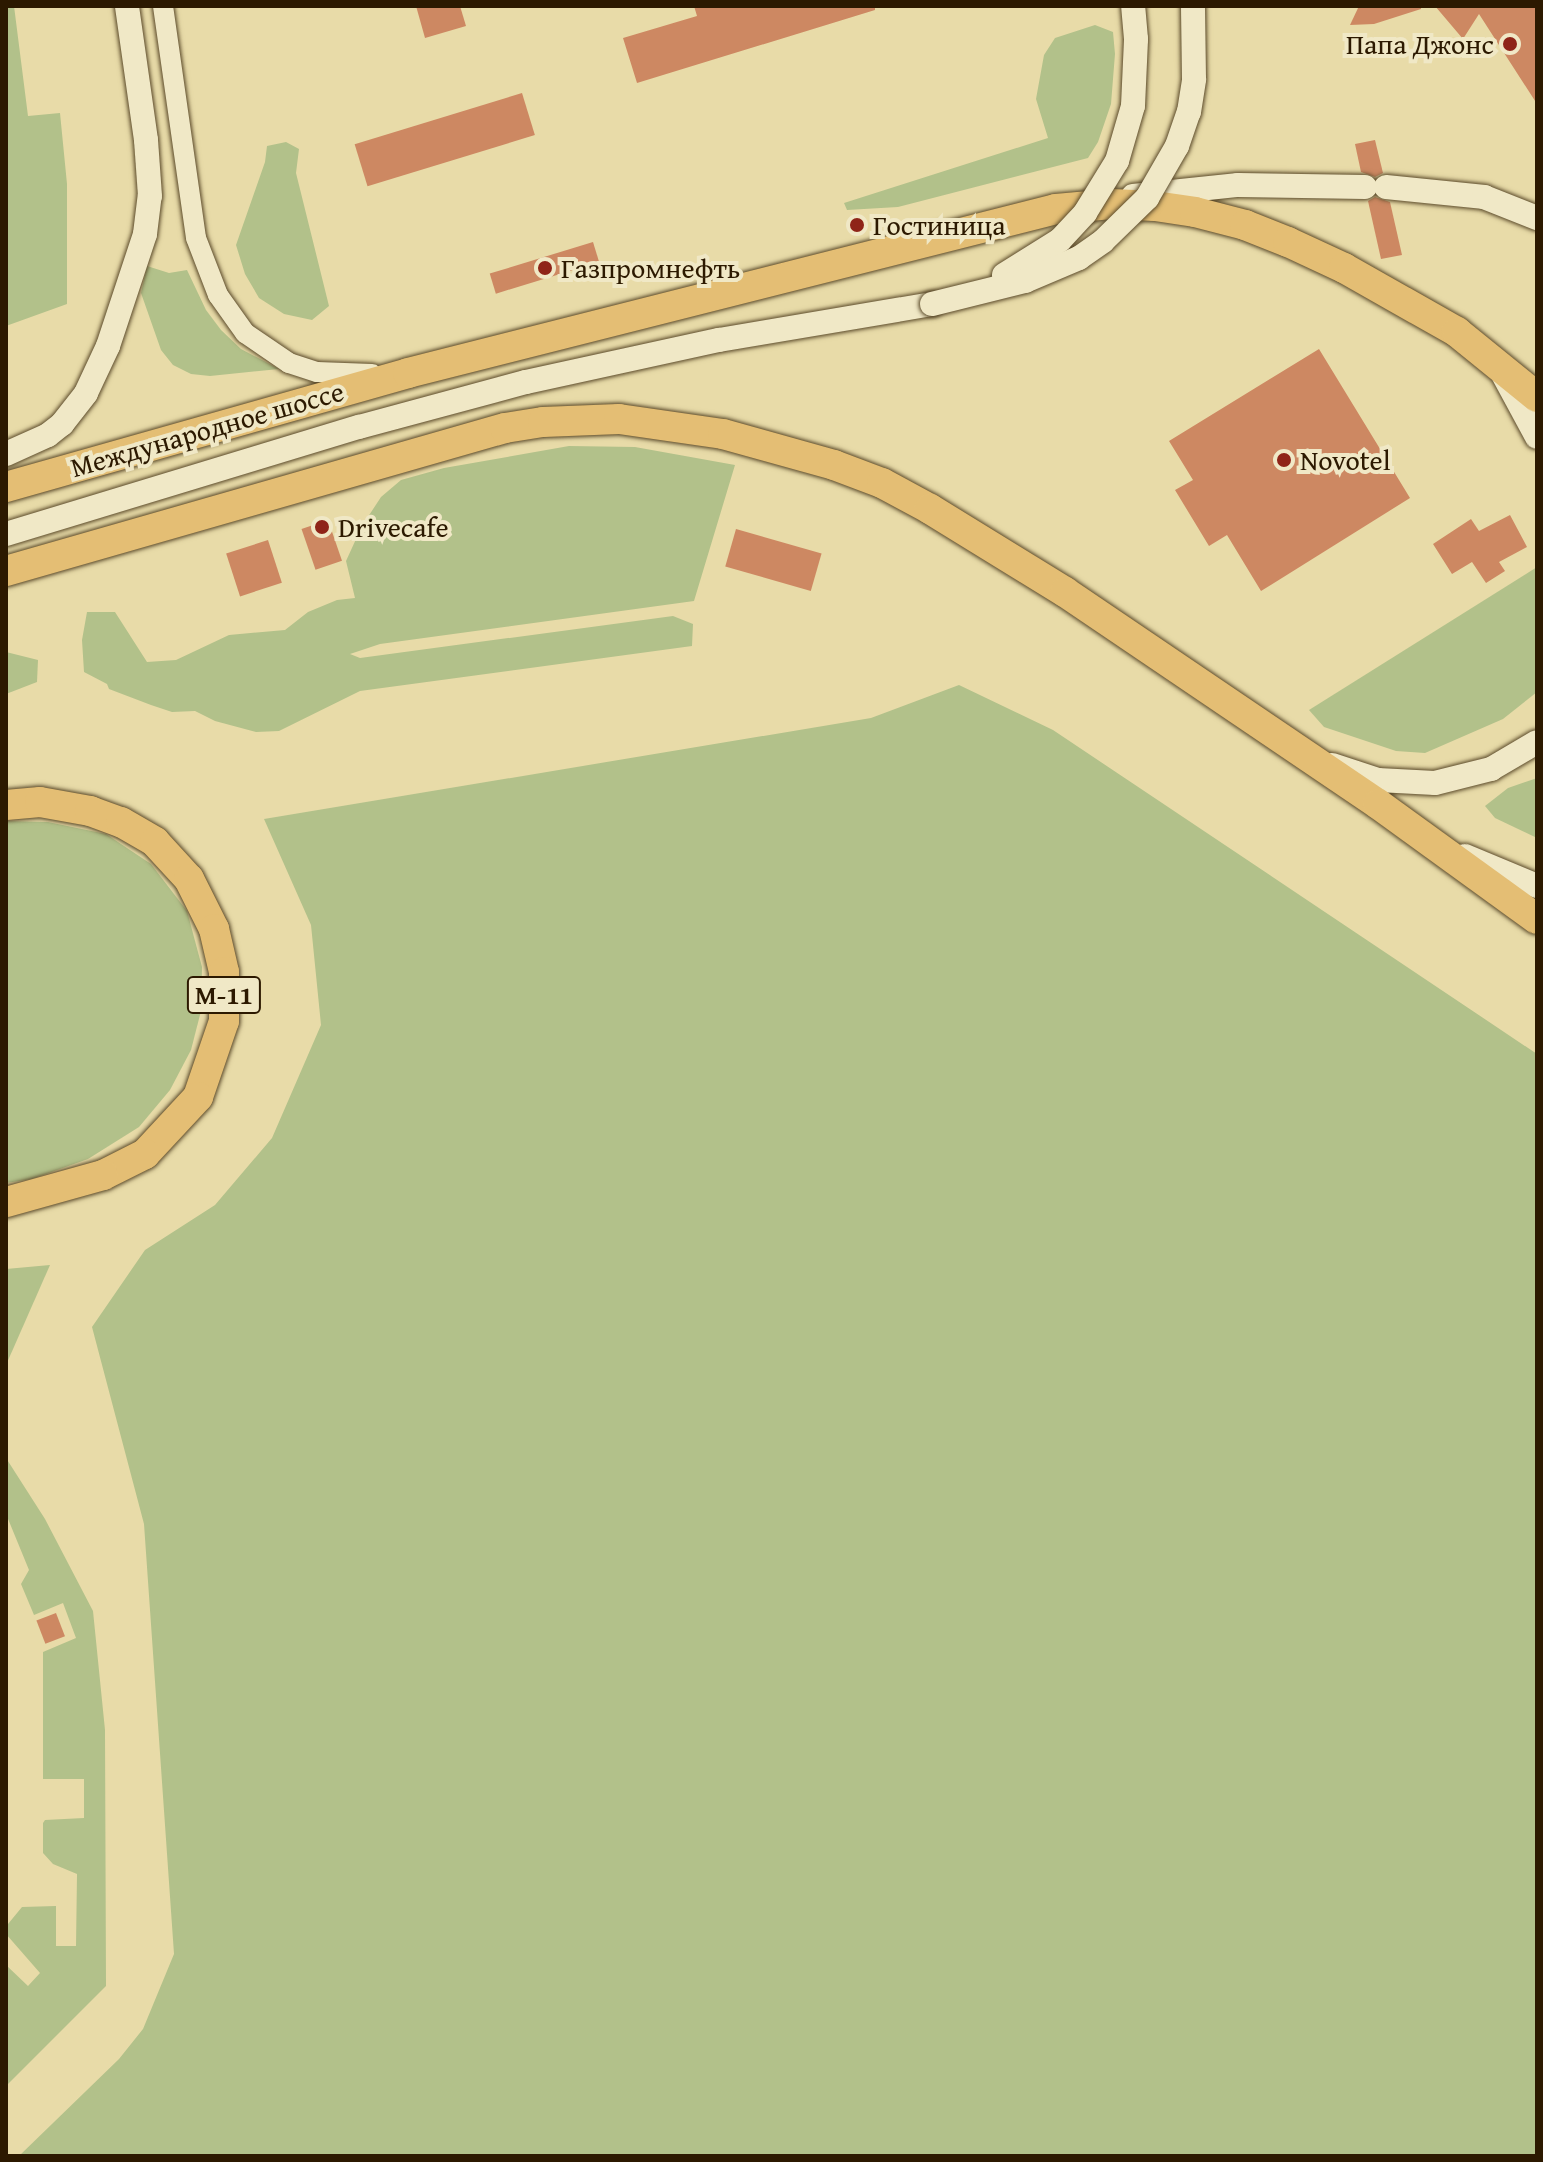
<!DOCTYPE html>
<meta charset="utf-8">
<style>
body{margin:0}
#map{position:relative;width:1543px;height:2162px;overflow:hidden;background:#e8dba8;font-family:"Gentium Book Plus",serif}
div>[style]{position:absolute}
.green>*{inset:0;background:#b2c18a}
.building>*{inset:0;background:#cd8862;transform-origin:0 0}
.roads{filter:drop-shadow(0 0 2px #5b4a2a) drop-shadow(0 0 2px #5b4a2a)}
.minor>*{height:20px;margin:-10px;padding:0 10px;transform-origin:10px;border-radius:10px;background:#f0e8c6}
.tertiary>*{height:24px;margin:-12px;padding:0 12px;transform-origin:12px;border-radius:12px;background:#f0e8c6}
.primary>*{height:30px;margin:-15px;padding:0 15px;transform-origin:15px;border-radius:15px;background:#e4be74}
.bridges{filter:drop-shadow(0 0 2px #5b4a2a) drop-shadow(0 0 2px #5b4a2a)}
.tertiary-bridge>*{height:24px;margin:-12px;padding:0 12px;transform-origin:12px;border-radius:12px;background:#f0e8c6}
.dots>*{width:22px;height:22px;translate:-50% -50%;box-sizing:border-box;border:4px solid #f0e8c6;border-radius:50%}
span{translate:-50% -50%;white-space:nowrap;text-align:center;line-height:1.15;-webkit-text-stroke:8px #f0e8c6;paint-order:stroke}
.shield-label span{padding:2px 6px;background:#f0e8c6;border:2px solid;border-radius:6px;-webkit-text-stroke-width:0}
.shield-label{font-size:26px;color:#2c1900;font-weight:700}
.poi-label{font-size:28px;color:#2c1900}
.right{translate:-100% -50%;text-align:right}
.left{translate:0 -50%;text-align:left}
.street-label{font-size:28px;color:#2c1900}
.frame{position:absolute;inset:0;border:8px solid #2c1900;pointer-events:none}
</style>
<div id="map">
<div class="green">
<div style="clip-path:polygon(6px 6px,14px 6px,28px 116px,60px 113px,67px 184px,67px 304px,6px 326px)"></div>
<div style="clip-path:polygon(1095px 25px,1113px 32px,1115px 54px,1111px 104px,1098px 142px,1088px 158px,898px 207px,847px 210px,844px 203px,1048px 138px,1036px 99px,1044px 55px,1055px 38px)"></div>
<div style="clip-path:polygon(286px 142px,299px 149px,296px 173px,329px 306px,312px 320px,284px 314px,259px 298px,245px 274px,236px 245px,265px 162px,267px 146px)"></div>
<div style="clip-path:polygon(147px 266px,169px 273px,187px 270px,206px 310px,221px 330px,241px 349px,279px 369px,210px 376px,191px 374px,173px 365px,161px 350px,141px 293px)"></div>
<div style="clip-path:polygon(569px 446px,635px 447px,735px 465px,694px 601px,380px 644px,350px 654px,360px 658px,673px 616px,693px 624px,692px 646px,360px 691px,279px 731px,256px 732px,215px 721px,195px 711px,172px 712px,151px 705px,109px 689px,107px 684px,84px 672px,82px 640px,87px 612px,115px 612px,147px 662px,176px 660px,229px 635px,285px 630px,308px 612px,337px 600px,355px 598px,346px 561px,362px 526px,381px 497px,401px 480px,444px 468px)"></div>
<div style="clip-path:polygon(1537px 567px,1537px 692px,1503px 719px,1425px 753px,1396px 751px,1324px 727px,1309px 710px)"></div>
<div style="clip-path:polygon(6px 652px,38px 660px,37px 682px,6px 694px)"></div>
<div style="clip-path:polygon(959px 685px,1053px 730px,1537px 1054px,1537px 2156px,19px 2156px,119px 2059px,143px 2029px,174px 1954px,144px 1524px,92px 1327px,145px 1250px,215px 1205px,272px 1138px,321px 1025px,311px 925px,264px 819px,871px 718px)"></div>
<div style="clip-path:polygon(1537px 778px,1537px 838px,1495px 818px,1485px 806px,1508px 788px)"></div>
<div style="clip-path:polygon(6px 821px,48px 822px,106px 834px,151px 864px,187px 911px,202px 967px,201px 1011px,191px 1050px,170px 1090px,139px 1127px,88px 1159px,32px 1179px,6px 1183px)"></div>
<div style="clip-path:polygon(50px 1265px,6px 1365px,6px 1269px)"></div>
<div style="clip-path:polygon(6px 1458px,45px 1519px,93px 1611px,105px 1730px,106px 1986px,6px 2086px,6px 1965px,28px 1986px,40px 1973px,6px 1934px,8px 1924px,22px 1907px,56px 1906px,56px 1946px,76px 1946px,77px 1874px,53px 1864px,43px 1853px,43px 1823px,45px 1820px,84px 1818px,84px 1779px,43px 1779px,43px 1652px,76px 1638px,63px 1603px,34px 1615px,21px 1584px,29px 1570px,6px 1514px)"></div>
</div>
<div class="building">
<div style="clip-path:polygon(416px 6px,460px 6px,466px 26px,425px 38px)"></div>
<div style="clip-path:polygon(694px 6px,875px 6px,875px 10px,637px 83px,623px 38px,697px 16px)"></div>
<div style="clip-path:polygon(1359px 6px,1421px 6px,1421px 9px,1374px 24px,1350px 25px)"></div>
<div style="clip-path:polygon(1435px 6px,1537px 6px,1537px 104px,1479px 14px,1463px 39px)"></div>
<div style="left:522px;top:93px;width:44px;height:175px;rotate:73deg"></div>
<div style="clip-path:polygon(1375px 140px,1383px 173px,1375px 177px,1361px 172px,1355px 144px)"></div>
<div style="clip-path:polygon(1375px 197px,1390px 202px,1402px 255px,1381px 259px,1368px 201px)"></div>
<div style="left:593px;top:242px;width:21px;height:108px;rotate:73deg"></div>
<div style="clip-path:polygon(1319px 349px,1410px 498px,1261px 591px,1227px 535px,1209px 546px,1175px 490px,1193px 480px,1169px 441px)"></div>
<div style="clip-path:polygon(1510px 515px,1527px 547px,1499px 562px,1505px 571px,1486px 583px,1472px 562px,1452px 574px,1433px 544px,1471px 519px,1479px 531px)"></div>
<div style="left:328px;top:520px;width:43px;height:28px;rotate:71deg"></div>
<div style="left:736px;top:529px;width:89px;height:39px;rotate:16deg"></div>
<div style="left:268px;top:540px;width:45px;height:44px;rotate:72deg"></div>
<div style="left:56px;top:1613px;width:25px;height:21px;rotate:69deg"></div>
</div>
<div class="roads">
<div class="minor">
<div style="left:163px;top:6px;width:234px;rotate:81.9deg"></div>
<div style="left:196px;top:238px;width:61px;rotate:68.9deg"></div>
<div style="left:218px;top:295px;width:47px;rotate:54.6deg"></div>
<div style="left:245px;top:333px;width:53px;rotate:34.3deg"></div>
<div style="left:289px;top:363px;width:29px;rotate:18deg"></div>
<div style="left:317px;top:372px;width:55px;rotate:2.1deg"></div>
</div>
<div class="tertiary">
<div style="left:1386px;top:187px;width:99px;rotate:5.8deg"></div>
<div style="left:1484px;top:197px;width:57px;rotate:21.6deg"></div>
<div style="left:1133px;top:196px;width:106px;rotate:-6deg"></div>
<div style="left:1238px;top:185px;width:127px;rotate:0.9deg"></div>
<div style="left:1504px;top:376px;width:69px;rotate:61.6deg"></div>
<div style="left:6px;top:454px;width:46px;rotate:-24.3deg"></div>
<div style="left:48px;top:435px;width:18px;rotate:-38deg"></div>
<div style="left:62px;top:424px;width:39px;rotate:-52deg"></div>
<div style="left:86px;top:393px;width:52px;rotate:-64.9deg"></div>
<div style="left:108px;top:346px;width:118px;rotate:-71.7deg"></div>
<div style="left:145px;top:234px;width:38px;rotate:-83deg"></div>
<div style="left:150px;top:196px;width:56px;rotate:-94.1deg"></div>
<div style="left:146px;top:140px;width:135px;rotate:-98.1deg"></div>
<div style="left:6px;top:534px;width:369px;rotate:-16.9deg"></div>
<div style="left:359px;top:427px;width:173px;rotate:-15.1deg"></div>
<div style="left:526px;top:382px;width:198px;rotate:-12.3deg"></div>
<div style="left:719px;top:340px;width:216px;rotate:-9.6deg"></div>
<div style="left:1332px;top:765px;width:48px;rotate:18.1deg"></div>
<div style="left:1378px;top:780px;width:57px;rotate:3deg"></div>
<div style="left:1435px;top:783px;width:58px;rotate:-14deg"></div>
<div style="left:1491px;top:769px;width:53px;rotate:-30.4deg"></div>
<div style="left:1465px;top:856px;width:78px;rotate:22.6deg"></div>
</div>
<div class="primary">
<div style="left:6px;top:487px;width:418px;rotate:-15.8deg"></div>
<div style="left:408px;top:373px;width:668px;rotate:-14.2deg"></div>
<div style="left:1056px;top:209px;width:56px;rotate:-5.1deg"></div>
<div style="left:1112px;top:204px;width:43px;rotate:2.7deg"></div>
<div style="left:1155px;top:206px;width:40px;rotate:8.5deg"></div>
<div style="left:1195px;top:212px;width:52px;rotate:14.6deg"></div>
<div style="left:1245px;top:225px;width:46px;rotate:21.6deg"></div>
<div style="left:1288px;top:242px;width:62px;rotate:24.9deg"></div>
<div style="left:1344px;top:268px;width:130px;rotate:29.5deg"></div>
<div style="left:1457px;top:332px;width:103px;rotate:39.1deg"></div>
<div style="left:6px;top:571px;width:519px;rotate:-15.99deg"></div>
<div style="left:505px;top:428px;width:38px;rotate:-9deg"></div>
<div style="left:543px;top:422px;width:76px;rotate:-2.3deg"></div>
<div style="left:619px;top:419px;width:105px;rotate:8.2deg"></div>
<div style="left:723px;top:434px;width:115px;rotate:15.6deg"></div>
<div style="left:834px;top:465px;width:51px;rotate:20.6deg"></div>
<div style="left:882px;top:483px;width:55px;rotate:28.4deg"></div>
<div style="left:930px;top:509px;width:158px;rotate:31.6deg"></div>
<div style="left:1065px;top:592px;width:378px;rotate:34.1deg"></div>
<div style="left:1378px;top:804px;width:196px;rotate:35.9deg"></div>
<div style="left:6px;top:805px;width:34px;rotate:-5deg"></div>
<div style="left:40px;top:802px;width:51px;rotate:10.2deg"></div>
<div style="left:90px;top:811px;width:33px;rotate:20deg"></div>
<div style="left:121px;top:822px;width:39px;rotate:30deg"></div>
<div style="left:155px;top:842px;width:50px;rotate:47.4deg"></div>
<div style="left:189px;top:879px;width:56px;rotate:63.4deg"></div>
<div style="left:214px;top:929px;width:44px;rotate:76.9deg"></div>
<div style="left:224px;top:972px;width:49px;rotate:90deg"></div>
<div style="left:224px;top:1021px;width:80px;rotate:108.9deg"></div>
<div style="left:198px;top:1097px;width:78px;rotate:132.9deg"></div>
<div style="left:145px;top:1154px;width:47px;rotate:153.4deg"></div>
<div style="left:103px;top:1175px;width:101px;rotate:164.4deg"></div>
</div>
</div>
<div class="bridges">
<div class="tertiary-bridge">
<div style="left:1004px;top:275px;width:66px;rotate:-32deg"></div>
<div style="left:1060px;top:240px;width:37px;rotate:-47deg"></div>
<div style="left:1085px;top:213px;width:61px;rotate:-58.4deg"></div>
<div style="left:1117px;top:161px;width:57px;rotate:-73.8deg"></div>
<div style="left:1133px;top:106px;width:67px;rotate:-87.4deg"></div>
<div style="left:1136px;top:39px;width:33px;rotate:-95deg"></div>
<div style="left:932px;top:304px;width:96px;rotate:-13.9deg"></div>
<div style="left:1025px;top:281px;width:59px;rotate:-23.1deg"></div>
<div style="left:1079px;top:258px;width:29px;rotate:-35deg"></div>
<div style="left:1103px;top:241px;width:62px;rotate:-44.3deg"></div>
<div style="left:1147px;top:198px;width:60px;rotate:-60deg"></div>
<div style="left:1177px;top:146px;width:36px;rotate:-71deg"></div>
<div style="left:1189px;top:112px;width:33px;rotate:-81deg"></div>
<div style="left:1194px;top:79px;width:73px;rotate:-90.8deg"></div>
</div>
</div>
<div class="dots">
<div style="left:1510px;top:44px;background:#8f2418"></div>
<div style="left:857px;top:225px;background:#8f2418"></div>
<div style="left:545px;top:268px;background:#8f2418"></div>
<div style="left:1284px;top:460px;background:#8f2418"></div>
<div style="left:322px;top:527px;background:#8f2418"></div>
</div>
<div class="shield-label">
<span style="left:224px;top:995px">М-11</span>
</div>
<div class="poi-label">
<span class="right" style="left:1494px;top:44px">Папа Джонс</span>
<span class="left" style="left:873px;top:225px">Гостиница</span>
<span class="left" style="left:561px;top:268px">Газпромнефть</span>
<span class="left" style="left:1300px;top:460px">Novotel</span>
<span class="left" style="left:338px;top:527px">Drivecafe</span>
</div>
<div class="street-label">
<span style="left:207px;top:429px;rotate:-16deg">Международное шоссе</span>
</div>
<div class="frame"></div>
</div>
